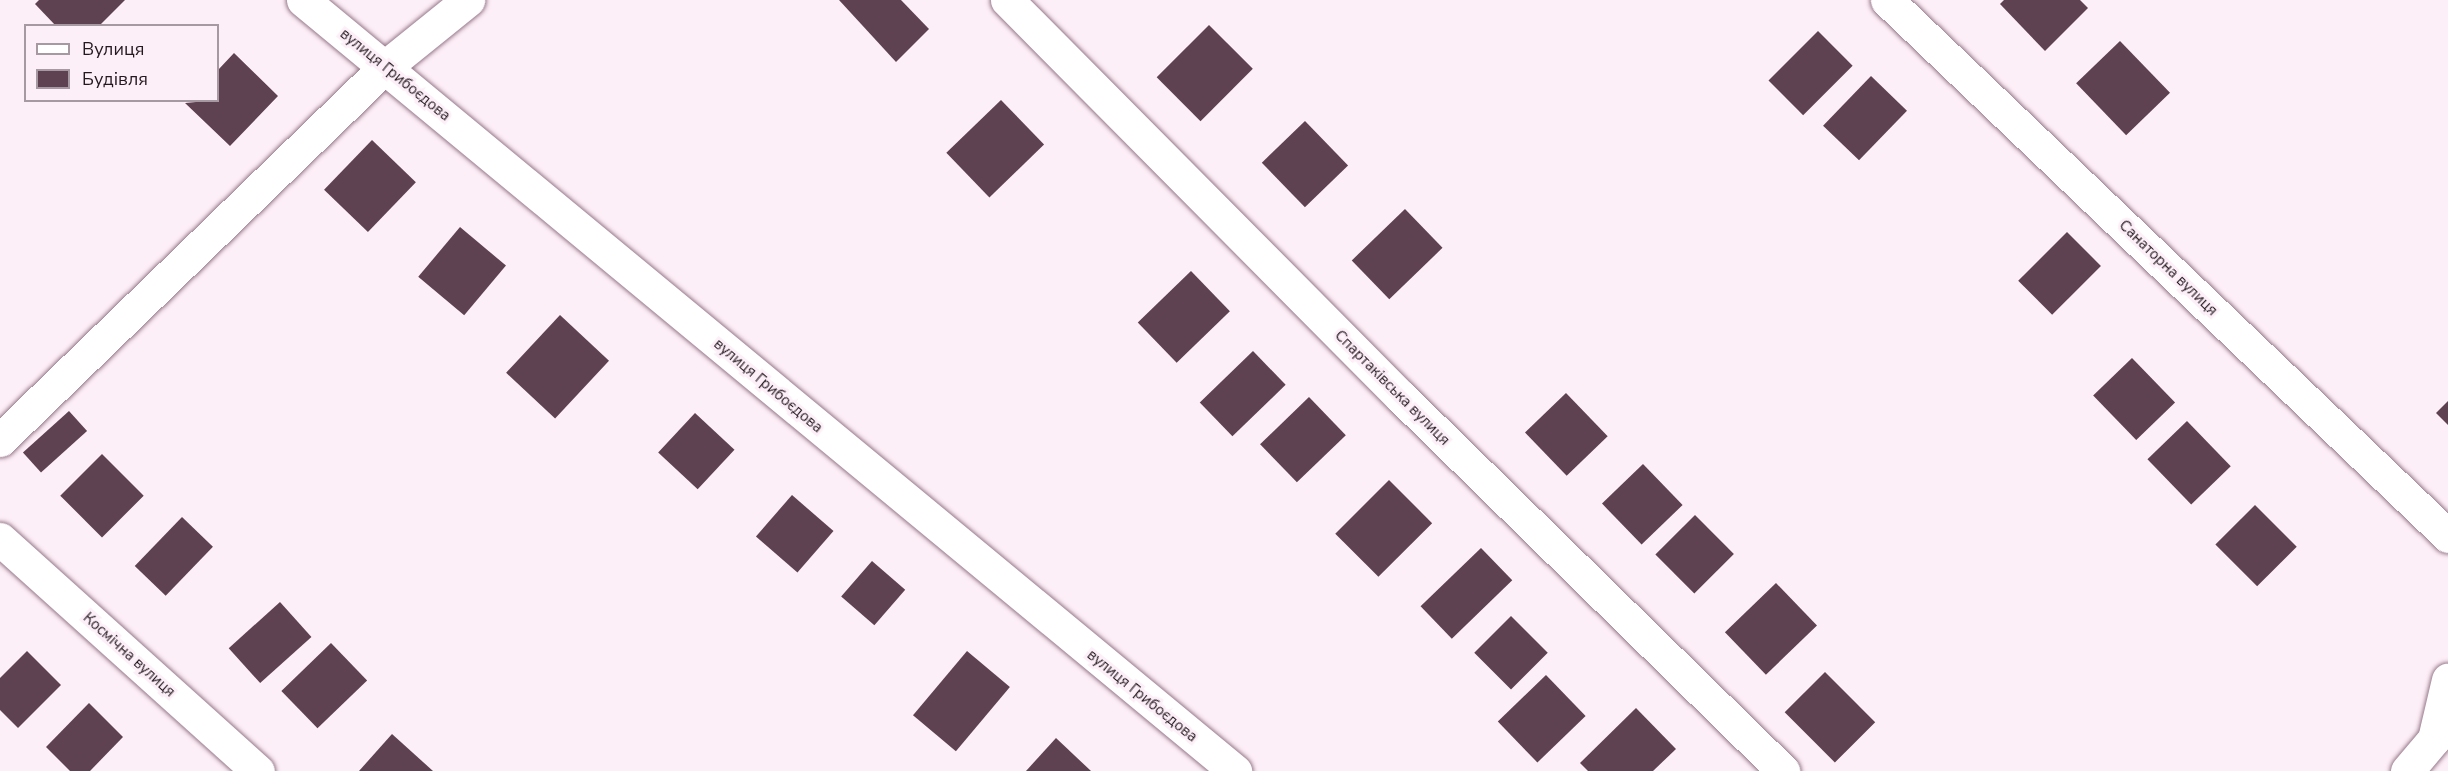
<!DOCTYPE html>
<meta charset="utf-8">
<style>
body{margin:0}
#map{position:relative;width:2448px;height:771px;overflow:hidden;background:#fdeff7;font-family:"Nunito Sans",sans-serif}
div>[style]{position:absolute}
.building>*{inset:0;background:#5e4252;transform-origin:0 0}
.roads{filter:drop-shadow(0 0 2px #97788a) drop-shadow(0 0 2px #97788a)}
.street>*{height:33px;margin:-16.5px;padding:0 16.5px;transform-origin:16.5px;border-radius:16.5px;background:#fff}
span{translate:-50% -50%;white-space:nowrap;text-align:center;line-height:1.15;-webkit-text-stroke:6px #fdeff7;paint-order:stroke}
.street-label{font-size:15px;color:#24181f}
.legend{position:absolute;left:24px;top:24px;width:195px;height:78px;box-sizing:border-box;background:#fdeff7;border:2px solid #a699a1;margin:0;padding:8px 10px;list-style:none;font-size:18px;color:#24181f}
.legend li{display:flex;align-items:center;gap:12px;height:30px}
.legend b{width:30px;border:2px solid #a699a1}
</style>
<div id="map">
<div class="building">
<div style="clip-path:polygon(39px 0,125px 0,99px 26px,56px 26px,35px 4px)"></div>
<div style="clip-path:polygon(839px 0,901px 0,929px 29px,896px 62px)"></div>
<div style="clip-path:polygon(2004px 0,2080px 0,2088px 8px,2045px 51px,2000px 4px)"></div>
<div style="left:1209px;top:25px;width:62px;height:74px;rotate:45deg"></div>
<div style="left:1818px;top:31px;width:49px;height:70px;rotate:45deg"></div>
<div style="left:2120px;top:41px;width:72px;height:61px;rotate:46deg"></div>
<div style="clip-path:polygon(234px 53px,278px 96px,230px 146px,185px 103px,218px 100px,218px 70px)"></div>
<div style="left:1871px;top:76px;width:50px;height:69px;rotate:44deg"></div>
<div style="left:1001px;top:100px;width:62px;height:76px;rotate:46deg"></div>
<div style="left:1305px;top:121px;width:62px;height:60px;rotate:46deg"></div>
<div style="left:372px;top:140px;width:61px;height:69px;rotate:44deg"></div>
<div style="left:1405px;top:209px;width:54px;height:74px;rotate:46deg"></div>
<div style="left:460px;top:227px;width:60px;height:65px;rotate:40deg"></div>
<div style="left:2067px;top:232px;width:48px;height:69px;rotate:45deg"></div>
<div style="left:1191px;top:271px;width:56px;height:74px;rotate:46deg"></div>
<div style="left:560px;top:315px;width:67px;height:79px;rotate:43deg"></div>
<div style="left:1253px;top:351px;width:47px;height:74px;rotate:46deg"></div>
<div style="left:2132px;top:358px;width:62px;height:54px;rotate:46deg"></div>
<div style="left:1566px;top:393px;width:60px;height:57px;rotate:46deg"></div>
<div style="left:1309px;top:397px;width:53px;height:68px;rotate:46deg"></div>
<div style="clip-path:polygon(2448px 401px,2448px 425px,2436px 413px)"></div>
<div style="left:69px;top:411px;width:27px;height:62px;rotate:48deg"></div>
<div style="left:695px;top:413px;width:54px;height:54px;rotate:43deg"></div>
<div style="left:2187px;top:421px;width:63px;height:55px;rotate:46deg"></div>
<div style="left:102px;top:454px;width:59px;height:59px;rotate:45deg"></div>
<div style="left:1643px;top:464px;width:57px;height:57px;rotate:46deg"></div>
<div style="left:1389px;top:480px;width:61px;height:76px;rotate:45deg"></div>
<div style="left:792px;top:495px;width:55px;height:55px;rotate:41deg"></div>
<div style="left:2255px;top:505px;width:59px;height:56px;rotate:45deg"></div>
<div style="left:1695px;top:515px;width:55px;height:56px;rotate:45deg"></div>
<div style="left:182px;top:517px;width:43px;height:68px;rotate:44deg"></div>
<div style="left:1481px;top:548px;width:45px;height:84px;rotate:46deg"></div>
<div style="left:872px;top:561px;width:44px;height:47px;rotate:41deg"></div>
<div style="left:1776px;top:583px;width:59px;height:71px;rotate:46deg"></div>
<div style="left:280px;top:602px;width:47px;height:69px;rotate:48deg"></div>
<div style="left:1511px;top:616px;width:52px;height:52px;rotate:45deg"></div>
<div style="left:331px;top:643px;width:52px;height:69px;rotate:46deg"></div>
<div style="clip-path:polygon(27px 651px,61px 685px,18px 728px,0 710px,0 678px)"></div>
<div style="left:967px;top:651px;width:56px;height:84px;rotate:40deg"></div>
<div style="left:1825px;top:672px;width:71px;height:57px;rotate:45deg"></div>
<div style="left:1546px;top:675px;width:57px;height:67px;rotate:46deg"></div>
<div style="clip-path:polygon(89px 703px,123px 737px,90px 771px,70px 771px,46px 747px)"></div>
<div style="clip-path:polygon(1636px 708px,1676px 749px,1653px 771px,1588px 771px,1580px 763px)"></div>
<div style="clip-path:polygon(392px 734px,433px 771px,359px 771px)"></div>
<div style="clip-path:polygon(1056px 738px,1091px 771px,1026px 771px)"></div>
</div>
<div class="roads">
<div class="street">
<div style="left:303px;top:0;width:1210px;rotate:39.6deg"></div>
<div style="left:1007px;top:0;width:559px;rotate:45.22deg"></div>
<div style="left:1401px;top:397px;width:535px;rotate:44.39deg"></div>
<div style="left:1887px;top:0;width:776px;rotate:43.69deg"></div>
<div style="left:0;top:440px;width:536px;rotate:-44.09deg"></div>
<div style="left:385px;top:67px;width:107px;rotate:-38.9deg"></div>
<div style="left:0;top:539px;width:347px;rotate:42deg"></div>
<div style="left:2407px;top:771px;width:42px;rotate:-49.8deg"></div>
<div style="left:2434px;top:739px;width:61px;rotate:-76.7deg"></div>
</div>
</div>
<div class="street-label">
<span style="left:395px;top:75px;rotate:39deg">вулиця Грибоєдова</span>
<span style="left:2168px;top:268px;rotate:44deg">Санаторна вулиця</span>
<span style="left:768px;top:386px;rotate:40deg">вулиця Грибоєдова</span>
<span style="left:1392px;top:388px;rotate:45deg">Спартаківська вулиця</span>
<span style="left:129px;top:655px;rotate:42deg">Космічна вулиця</span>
<span style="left:1142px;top:696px;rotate:39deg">вулиця Грибоєдова</span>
</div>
<ul class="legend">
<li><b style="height:8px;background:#fff"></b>Вулиця</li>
<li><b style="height:16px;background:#5e4252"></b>Будівля</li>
</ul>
</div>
